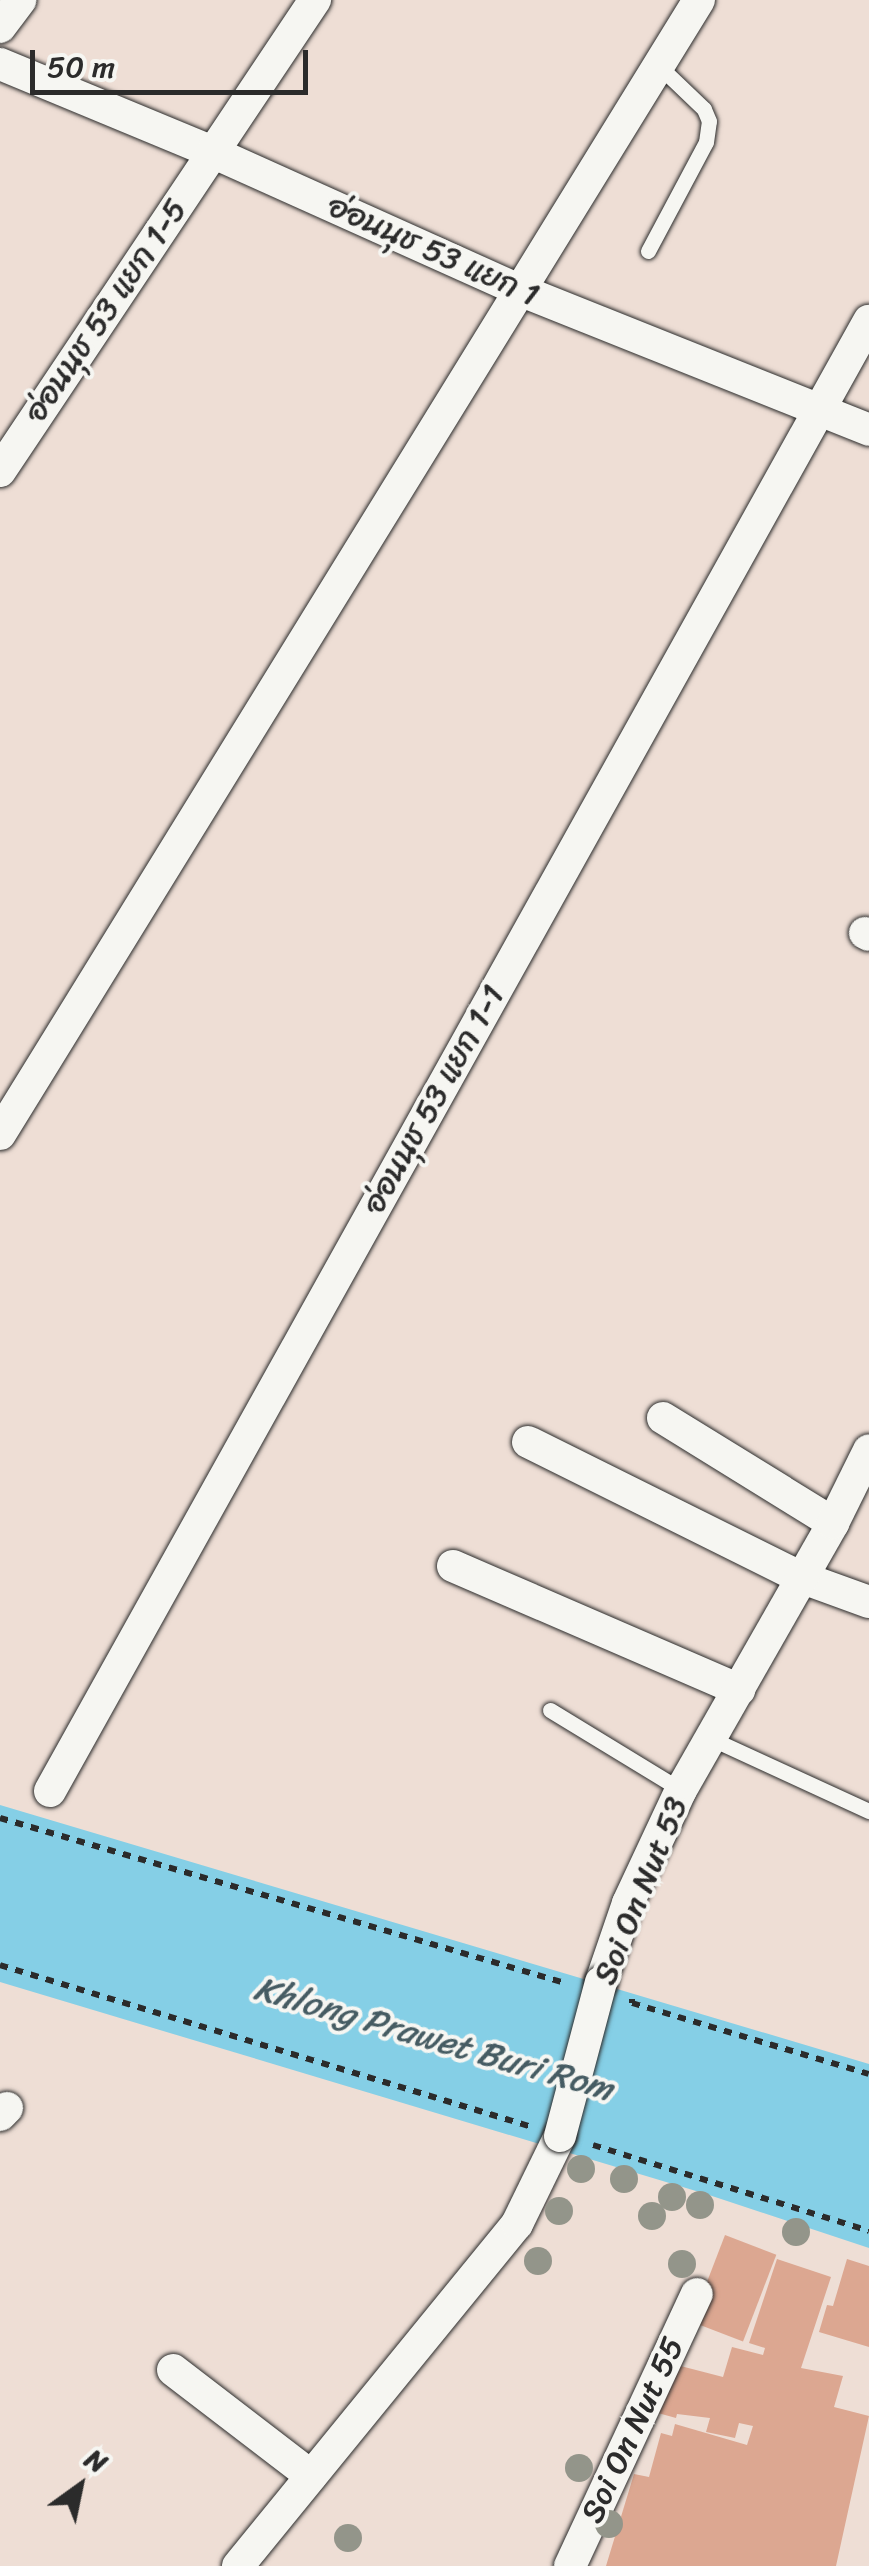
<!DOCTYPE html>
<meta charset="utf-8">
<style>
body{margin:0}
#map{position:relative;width:869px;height:2566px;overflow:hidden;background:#eeded5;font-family:Sriracha,"Playpen Sans Thai",sans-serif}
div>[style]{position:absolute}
.water>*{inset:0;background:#85cfe6}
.building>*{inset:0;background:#dca791;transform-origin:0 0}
.path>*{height:6px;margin-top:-3px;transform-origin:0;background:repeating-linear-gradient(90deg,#2b2b2b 0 8px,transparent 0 16px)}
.roads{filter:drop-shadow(0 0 2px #2b2b2b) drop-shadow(0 0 2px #2b2b2b)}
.service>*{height:15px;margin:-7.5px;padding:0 7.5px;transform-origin:7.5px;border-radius:7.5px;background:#f6f6f2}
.minor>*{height:32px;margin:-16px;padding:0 16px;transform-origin:16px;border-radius:16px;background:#f6f6f2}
.bridges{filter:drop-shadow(0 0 2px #2b2b2b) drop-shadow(0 0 2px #2b2b2b)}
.minor-bridge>*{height:32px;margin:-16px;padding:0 16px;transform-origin:16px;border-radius:16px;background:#f6f6f2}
.trees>*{width:28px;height:28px;margin:-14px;border-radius:50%;background:#93958a}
span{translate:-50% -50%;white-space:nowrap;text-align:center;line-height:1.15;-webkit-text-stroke:8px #f6f6f2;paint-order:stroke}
.street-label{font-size:32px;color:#2b2b2b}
.water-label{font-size:35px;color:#465c63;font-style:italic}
.north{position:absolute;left:30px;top:2436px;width:100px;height:100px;-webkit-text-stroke:8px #f6f6f2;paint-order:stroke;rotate:33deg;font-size:28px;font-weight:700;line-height:40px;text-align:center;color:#2b2b2b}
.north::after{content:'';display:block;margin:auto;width:35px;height:45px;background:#2b2b2b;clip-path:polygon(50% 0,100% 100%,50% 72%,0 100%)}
.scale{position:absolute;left:30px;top:50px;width:278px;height:45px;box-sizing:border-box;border:5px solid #2b2b2b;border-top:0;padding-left:12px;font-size:30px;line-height:35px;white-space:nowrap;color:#2b2b2b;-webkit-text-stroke:8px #f6f6f2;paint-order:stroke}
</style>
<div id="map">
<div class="water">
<div style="clip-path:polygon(0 1805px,869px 2064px,869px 2248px,706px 2194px,0 1982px)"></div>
</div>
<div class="building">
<div style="left:725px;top:2235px;width:55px;height:93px;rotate:21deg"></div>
<div style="clip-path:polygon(777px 2259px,831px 2277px,801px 2368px,843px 2376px,834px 2407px,869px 2416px,836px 2566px,606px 2566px,634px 2474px,649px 2477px,661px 2433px,672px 2436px,675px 2424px,747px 2445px,753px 2426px,739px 2423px,735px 2438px,706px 2432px,710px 2418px,677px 2414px,676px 2418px,647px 2410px,669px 2363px,723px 2377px,732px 2347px,763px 2355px,765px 2348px,749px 2343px)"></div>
<div style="clip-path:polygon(847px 2259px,869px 2266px,869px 2347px,819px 2332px,827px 2305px,833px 2306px)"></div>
</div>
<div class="path">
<div style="left:0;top:1818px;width:589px;rotate:16.28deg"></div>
<div style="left:0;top:1965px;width:553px;rotate:16.93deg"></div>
<div style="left:632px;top:1999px;width:4px;rotate:90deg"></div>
<div style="left:632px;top:2003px;width:247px;rotate:16.7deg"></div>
<div style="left:593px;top:2145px;width:289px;rotate:17.3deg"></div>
</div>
<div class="roads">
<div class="service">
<div style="left:648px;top:251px;width:123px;rotate:-62deg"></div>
<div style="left:706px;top:142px;width:21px;rotate:-82deg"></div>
<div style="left:709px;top:121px;width:13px;rotate:-113deg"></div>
<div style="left:704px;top:109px;width:64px;rotate:-136.3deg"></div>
<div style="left:550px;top:1710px;width:153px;rotate:31.4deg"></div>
<div style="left:710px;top:1738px;width:175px;rotate:24.7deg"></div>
</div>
<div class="minor">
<div style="left:0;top:27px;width:34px;rotate:-53deg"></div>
<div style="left:0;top:64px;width:230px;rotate:22.5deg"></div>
<div style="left:212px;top:152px;width:334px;rotate:24.2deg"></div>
<div style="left:517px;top:289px;width:379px;rotate:21.8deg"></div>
<div style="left:0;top:471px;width:567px;rotate:-56.23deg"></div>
<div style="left:865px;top:933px;width:4px;rotate:27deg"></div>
<div style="left:0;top:1134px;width:1332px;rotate:-58.35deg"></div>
<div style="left:663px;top:1418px;width:200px;rotate:31.7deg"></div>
<div style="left:528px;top:1442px;width:304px;rotate:26.4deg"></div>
<div style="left:800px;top:1577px;width:73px;rotate:19.9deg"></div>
<div style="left:453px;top:1566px;width:312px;rotate:23.4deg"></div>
<div style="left:50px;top:1791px;width:1683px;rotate:-60.88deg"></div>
<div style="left:601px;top:1982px;width:83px;rotate:-71.1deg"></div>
<div style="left:628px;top:1903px;width:125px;rotate:-64.9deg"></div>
<div style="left:681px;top:1790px;width:307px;rotate:-60.3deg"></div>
<div style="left:833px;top:1523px;width:81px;rotate:-63.7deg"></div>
<div style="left:0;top:2115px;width:10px;rotate:-45deg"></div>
<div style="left:173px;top:2370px;width:174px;rotate:37.5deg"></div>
<div style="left:238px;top:2566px;width:441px;rotate:-50.8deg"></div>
<div style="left:517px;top:2224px;width:98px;rotate:-64deg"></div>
<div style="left:570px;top:2566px;width:300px;rotate:-65deg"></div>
</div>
</div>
<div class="bridges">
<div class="minor-bridge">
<div style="left:560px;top:2136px;width:159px;rotate:-75.1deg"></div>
</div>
</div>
<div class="trees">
<div style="left:581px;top:2169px"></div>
<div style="left:624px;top:2179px"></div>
<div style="left:672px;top:2197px"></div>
<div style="left:700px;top:2205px"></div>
<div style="left:559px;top:2211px"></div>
<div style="left:652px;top:2216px"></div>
<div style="left:796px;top:2232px"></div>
<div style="left:538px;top:2261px"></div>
<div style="left:682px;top:2264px"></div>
<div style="left:579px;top:2468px"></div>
<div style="left:609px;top:2524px"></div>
<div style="left:348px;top:2538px"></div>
</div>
<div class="street-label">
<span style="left:433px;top:251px;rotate:24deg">อ่อนนุช 53 แยก 1</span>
<span style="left:106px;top:311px;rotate:-56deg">อ่อนนุช 53 แยก 1-5</span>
<span style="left:434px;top:1100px;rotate:-61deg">อ่อนนุช 53 แยก 1-1</span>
<span style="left:641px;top:1891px;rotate:-68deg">Soi On Nut 53</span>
<span style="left:633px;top:2430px;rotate:-65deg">Soi On Nut 55</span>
</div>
<div class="water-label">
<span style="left:434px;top:2038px;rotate:16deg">Khlong Prawet Buri Rom</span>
</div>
<div class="north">N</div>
<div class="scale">50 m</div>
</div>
